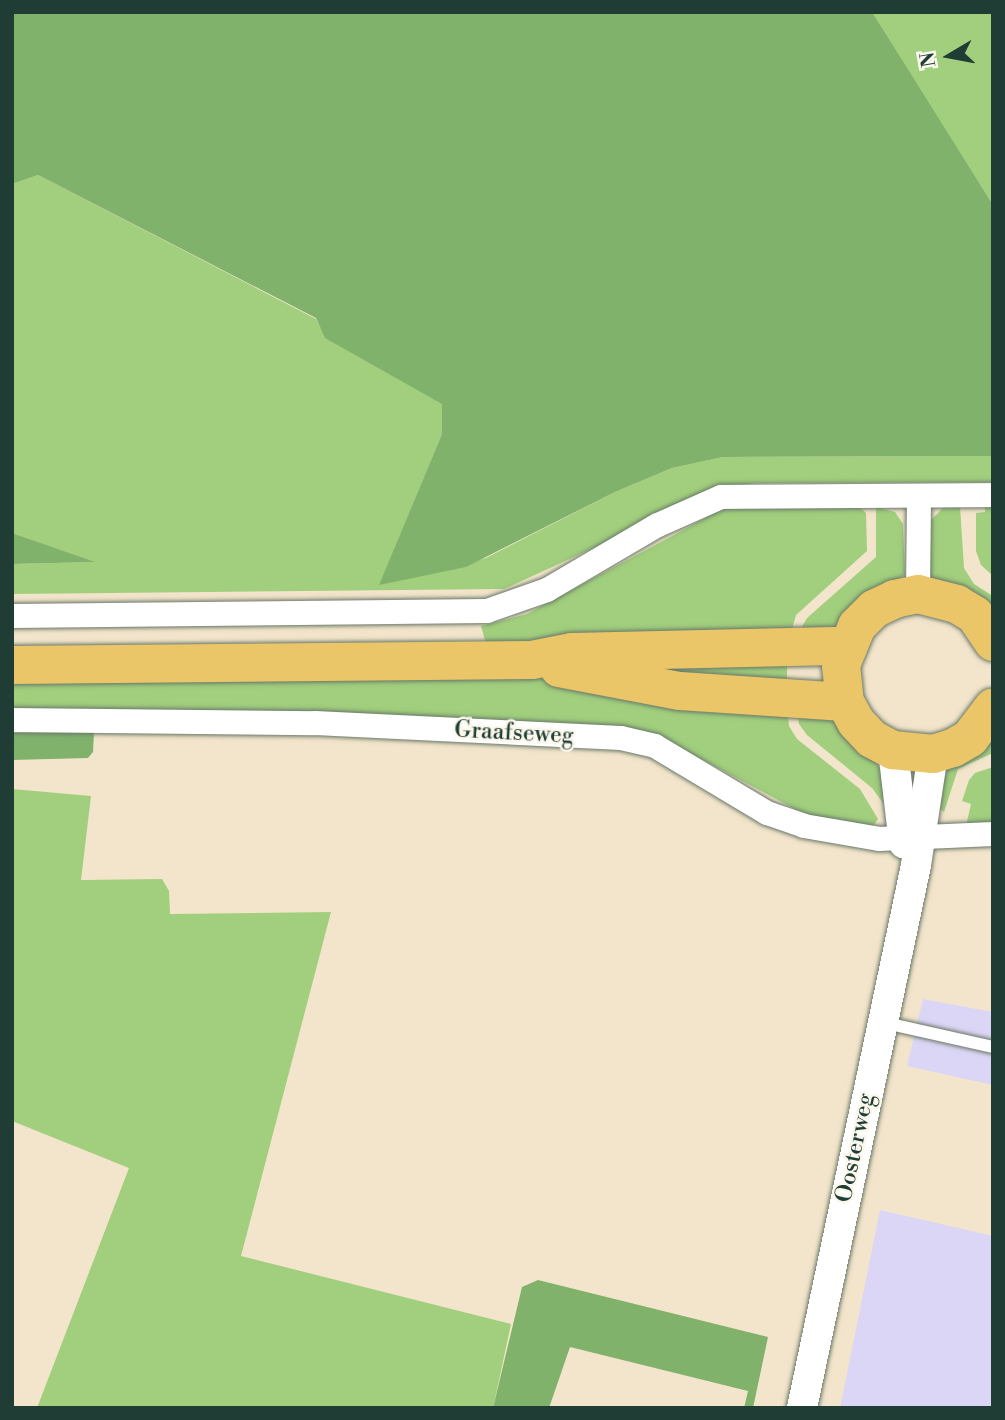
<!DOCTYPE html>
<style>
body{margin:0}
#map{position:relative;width:1005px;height:1420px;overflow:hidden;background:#f3e5cb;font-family:"Libre Bodoni",serif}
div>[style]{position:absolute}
.built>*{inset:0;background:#dcd6f6}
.green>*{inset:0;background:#a1cf7d}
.forest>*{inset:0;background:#80b26c}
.roads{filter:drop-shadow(0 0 2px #697869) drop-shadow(0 0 2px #697869)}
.service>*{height:12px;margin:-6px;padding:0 6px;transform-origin:6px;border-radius:6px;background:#fff}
.minor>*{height:24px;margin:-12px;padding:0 12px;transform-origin:12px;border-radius:12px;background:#fff}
.tertiary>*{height:30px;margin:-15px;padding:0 15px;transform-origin:15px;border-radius:15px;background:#fff}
.primary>*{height:38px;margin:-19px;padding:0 19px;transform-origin:19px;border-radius:19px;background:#ebc669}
span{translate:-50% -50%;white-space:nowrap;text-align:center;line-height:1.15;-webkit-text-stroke:5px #fbf7ec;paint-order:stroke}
.street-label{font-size:23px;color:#1f3d34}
.frame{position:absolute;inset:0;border:14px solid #1f3d34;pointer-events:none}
.north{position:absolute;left:914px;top:21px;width:70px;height:70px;-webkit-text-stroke:5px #fbf7ec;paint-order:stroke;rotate:260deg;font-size:19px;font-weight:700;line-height:28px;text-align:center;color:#1f3d34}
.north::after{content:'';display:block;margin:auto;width:24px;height:32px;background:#1f3d34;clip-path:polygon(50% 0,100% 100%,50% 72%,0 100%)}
</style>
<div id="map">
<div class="built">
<div style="clip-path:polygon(923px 999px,993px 1012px,993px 1085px,907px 1066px)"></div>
<div style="clip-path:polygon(880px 1210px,993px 1236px,993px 1408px,840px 1408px)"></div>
</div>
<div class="green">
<div style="clip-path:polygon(872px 12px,993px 12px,993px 205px,916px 84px)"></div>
<div style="clip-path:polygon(38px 175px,316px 319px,326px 338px,442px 403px,442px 434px,380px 584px,486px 558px,615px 492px,672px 468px,723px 457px,993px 456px,993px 482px,755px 483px,722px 489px,504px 589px,12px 594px,12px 564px,93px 562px,12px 533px,12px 184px)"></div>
<div style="clip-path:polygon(856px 504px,866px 513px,867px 551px,796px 615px,788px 644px,486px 644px,481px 626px,527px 614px,726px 507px)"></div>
<div style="clip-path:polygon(985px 504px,993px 504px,993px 576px,981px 565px,976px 551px,976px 513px,985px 512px)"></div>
<div style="clip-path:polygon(945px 506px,960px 506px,964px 568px,974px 584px,993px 596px,993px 616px,933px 581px,929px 573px,930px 521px)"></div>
<div style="clip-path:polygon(876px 507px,895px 512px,903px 524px,905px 574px,831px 632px,799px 632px,807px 618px,876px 557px)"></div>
<div style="clip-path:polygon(576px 660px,787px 660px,787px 690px)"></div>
<div style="clip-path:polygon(542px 675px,787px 706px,789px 726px,797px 739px,860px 789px,878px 819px,873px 826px,810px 817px,660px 737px,12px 709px,12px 681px)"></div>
<div style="clip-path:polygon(797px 707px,835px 720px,870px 754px,885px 777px,886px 807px,872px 788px,807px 735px,799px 724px)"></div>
<div style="clip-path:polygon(993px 734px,993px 753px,958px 769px,944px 812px,939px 808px,941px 773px)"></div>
<div style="clip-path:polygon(993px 767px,993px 824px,966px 826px,971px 804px,962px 801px,969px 780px,975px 773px)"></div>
<div style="clip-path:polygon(12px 789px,91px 796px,81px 880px,162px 879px,169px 891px,170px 914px,331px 912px,241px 1256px,511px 1324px,493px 1408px,37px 1408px,129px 1168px,12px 1121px)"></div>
</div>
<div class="forest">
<div style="clip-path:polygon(12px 12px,872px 12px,993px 205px,993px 456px,723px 457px,672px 468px,615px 492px,466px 567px,379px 585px,442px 434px,442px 404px,325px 338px,316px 318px,38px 175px,12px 184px)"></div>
<div style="clip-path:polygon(12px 533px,95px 562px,12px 564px)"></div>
<div style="clip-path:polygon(94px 732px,93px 752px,88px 758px,12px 760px,12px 733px)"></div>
<div style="clip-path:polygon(538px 1280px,768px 1337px,753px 1408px,744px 1408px,748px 1391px,570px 1347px,549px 1408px,493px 1408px,522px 1287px)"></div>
</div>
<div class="roads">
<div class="service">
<div style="left:881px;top:1022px;width:115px;rotate:12.6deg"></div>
</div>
<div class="minor">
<div style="left:918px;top:594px;width:98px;rotate:-89.4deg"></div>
<div style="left:12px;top:616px;width:475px;rotate:-0.6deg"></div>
<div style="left:487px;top:611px;width:64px;rotate:-19.3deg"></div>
<div style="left:547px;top:590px;width:129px;rotate:-30.4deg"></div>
<div style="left:658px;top:525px;width:69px;rotate:-24deg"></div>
<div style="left:721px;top:497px;width:272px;rotate:-0.4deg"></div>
<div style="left:12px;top:720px;width:303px;rotate:0.6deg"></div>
<div style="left:315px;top:723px;width:306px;rotate:2.8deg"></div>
<div style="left:621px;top:738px;width:35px;rotate:13deg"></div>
<div style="left:655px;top:746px;width:131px;rotate:30.9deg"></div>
<div style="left:767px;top:813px;width:39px;rotate:19deg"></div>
<div style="left:804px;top:826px;width:76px;rotate:9.8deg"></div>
<div style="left:879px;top:839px;width:114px;rotate:-2.5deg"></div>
</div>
<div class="tertiary">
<div style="left:893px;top:750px;width:94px;rotate:83.3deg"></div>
<div style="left:802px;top:1408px;width:555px;rotate:-78.14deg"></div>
<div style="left:916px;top:865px;width:112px;rotate:-81.3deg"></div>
</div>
<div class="primary">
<div style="left:993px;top:642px;width:32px;rotate:-124deg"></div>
<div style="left:975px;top:615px;width:21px;rotate:-149deg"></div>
<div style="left:957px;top:604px;width:40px;rotate:-165.6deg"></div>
<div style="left:918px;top:594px;width:24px;rotate:168deg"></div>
<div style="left:895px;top:599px;width:23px;rotate:155deg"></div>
<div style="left:874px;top:609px;width:24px;rotate:135deg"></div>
<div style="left:857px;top:626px;width:42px;rotate:112.3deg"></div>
<div style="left:841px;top:665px;width:37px;rotate:84deg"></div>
<div style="left:845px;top:702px;width:23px;rotate:61deg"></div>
<div style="left:856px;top:722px;width:23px;rotate:47deg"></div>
<div style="left:872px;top:739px;width:24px;rotate:28deg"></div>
<div style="left:893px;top:750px;width:40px;rotate:5.7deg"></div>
<div style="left:933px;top:754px;width:21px;rotate:-17deg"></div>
<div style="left:953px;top:748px;width:20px;rotate:-30deg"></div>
<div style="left:970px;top:738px;width:38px;rotate:-53deg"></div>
<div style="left:12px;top:665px;width:520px;rotate:-0.55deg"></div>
<div style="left:532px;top:660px;width:41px;rotate:-11.3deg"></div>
<div style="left:572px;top:652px;width:273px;rotate:-1.3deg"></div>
<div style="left:559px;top:668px;width:123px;rotate:10.8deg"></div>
<div style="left:680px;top:691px;width:165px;rotate:3.8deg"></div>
</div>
</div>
<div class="street-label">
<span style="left:514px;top:733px;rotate:3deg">Graafseweg</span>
<span style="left:855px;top:1148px;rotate:-78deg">Oosterweg</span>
</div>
<div class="frame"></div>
<div class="north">N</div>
</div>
